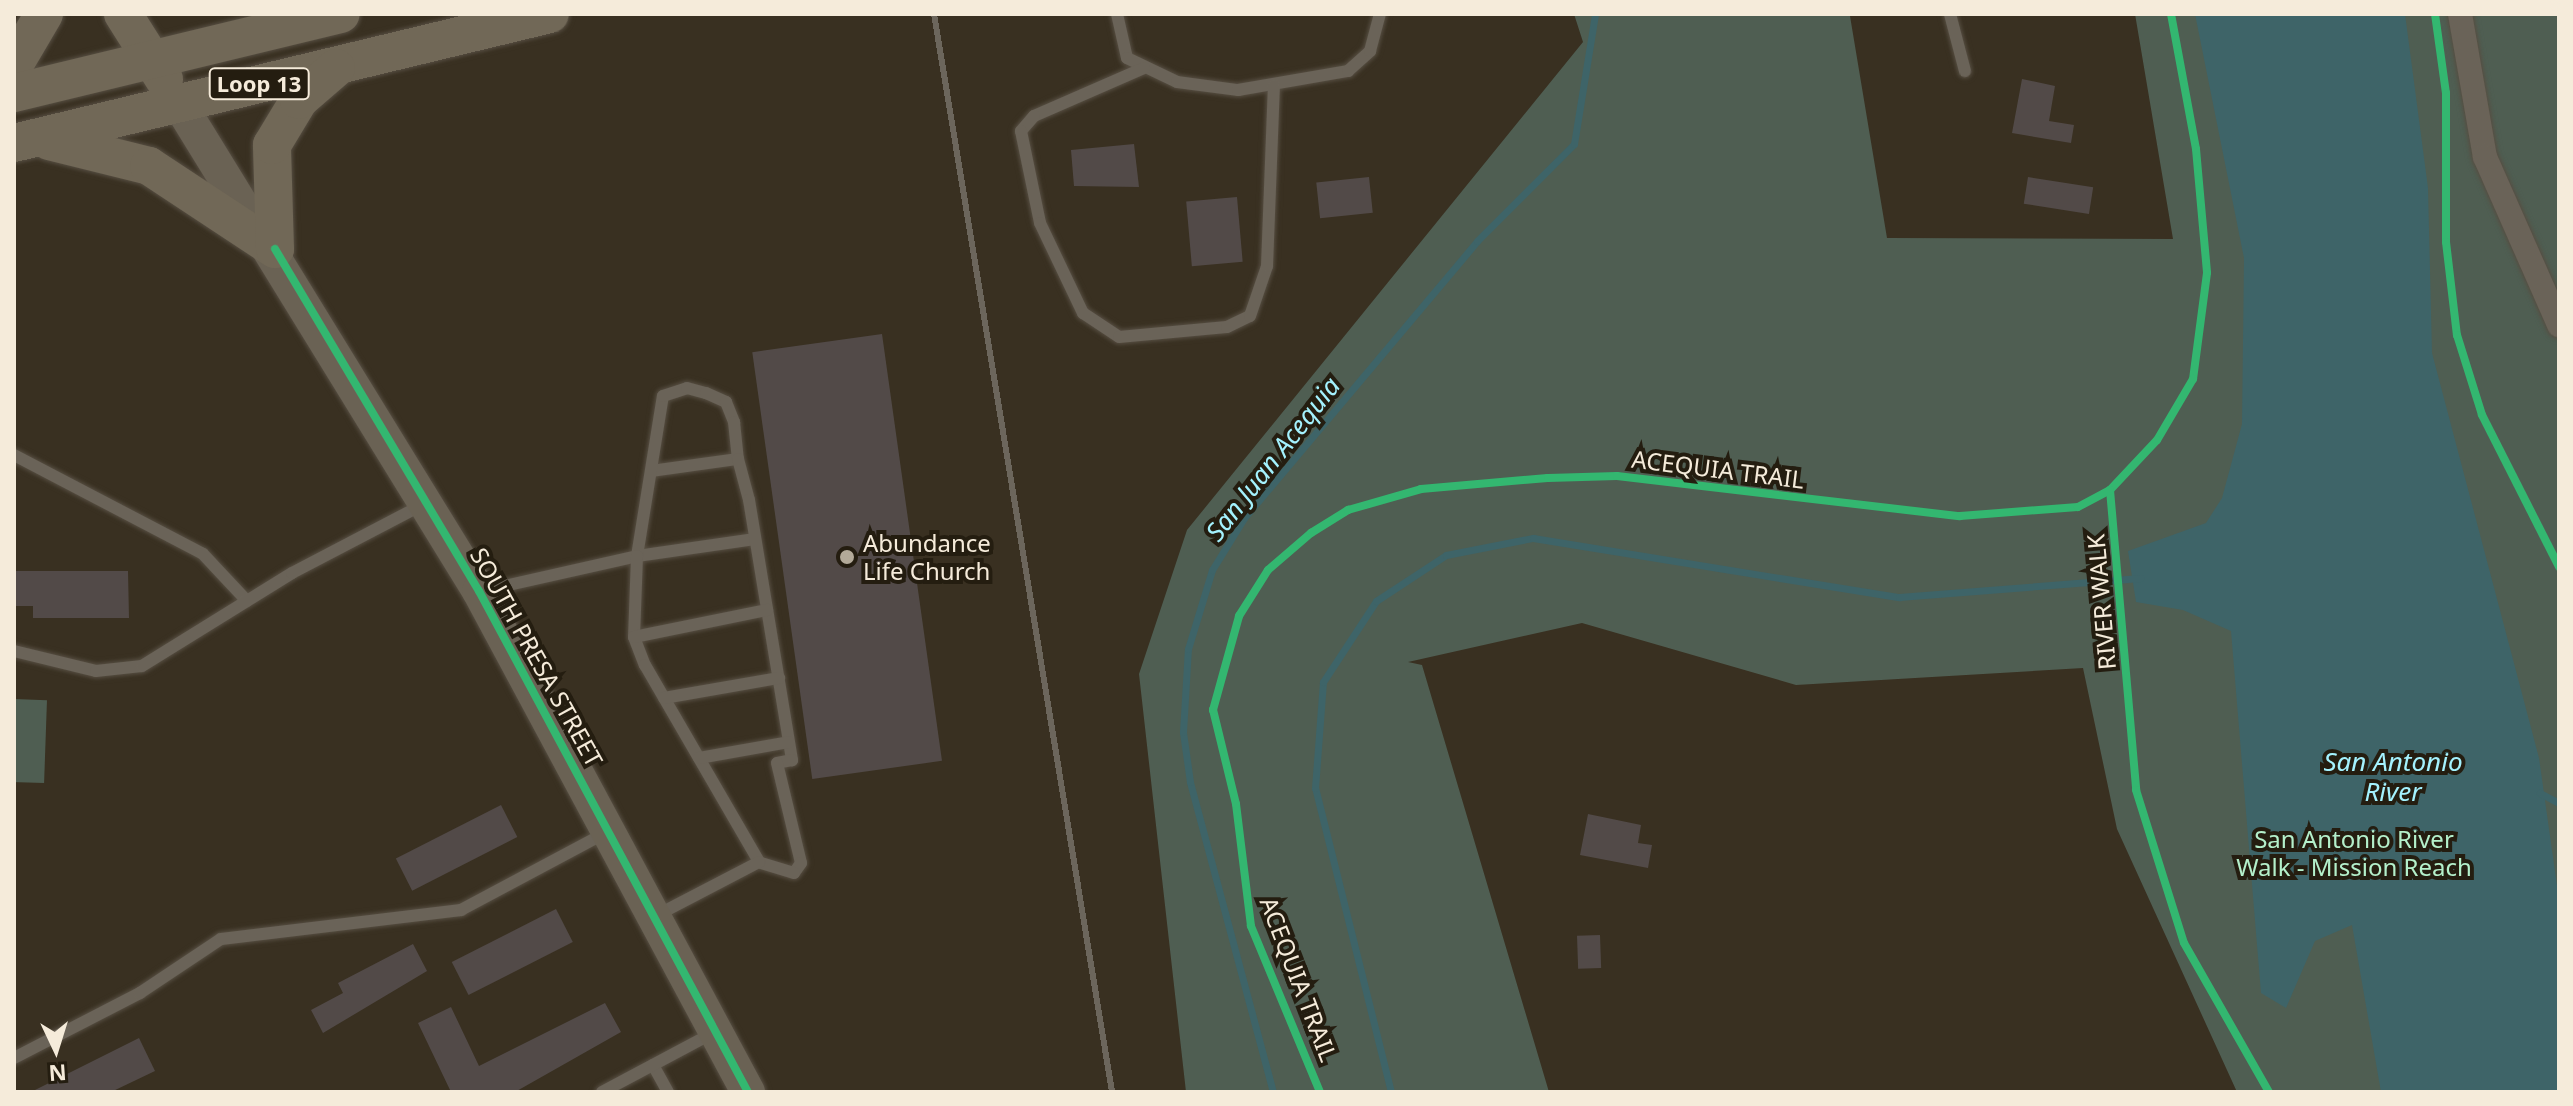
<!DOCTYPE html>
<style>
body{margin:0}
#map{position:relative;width:2573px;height:1106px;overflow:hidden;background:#393021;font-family:"Noto Sans",sans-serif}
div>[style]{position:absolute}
.green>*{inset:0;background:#4f5e52;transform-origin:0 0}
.water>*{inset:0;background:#3e6468}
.stream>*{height:7px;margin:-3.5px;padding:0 3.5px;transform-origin:3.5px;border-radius:3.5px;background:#3e6468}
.building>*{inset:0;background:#524a48;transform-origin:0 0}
.roads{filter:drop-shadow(0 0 2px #564e42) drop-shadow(0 0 2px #564e42)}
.lane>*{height:12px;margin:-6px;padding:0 6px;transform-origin:6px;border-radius:6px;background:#6a6358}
.street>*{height:24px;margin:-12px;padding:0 12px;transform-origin:12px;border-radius:12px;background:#6a6358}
.secondary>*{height:34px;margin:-17px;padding:0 17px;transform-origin:17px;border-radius:17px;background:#6a6254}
.primary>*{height:38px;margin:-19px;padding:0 19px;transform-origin:19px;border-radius:19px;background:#716857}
.rail>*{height:6px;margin:-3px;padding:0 3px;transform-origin:3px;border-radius:3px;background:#6c665c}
.cycleway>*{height:8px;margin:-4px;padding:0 4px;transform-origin:4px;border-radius:4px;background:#33b770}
.dots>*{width:22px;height:22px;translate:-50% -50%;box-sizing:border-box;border:4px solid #241d10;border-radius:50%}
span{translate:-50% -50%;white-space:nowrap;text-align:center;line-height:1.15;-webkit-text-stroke:8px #241d10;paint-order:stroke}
.shield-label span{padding:2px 6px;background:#241d10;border:2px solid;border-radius:6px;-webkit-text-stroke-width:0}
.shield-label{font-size:22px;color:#f5ebda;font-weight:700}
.street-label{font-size:24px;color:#f5ebda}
.poi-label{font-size:24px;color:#f5ebda}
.left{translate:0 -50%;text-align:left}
.park-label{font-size:24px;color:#b4f0cb}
.water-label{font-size:26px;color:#a4f2fe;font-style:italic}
.frame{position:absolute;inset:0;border:16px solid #f5ebda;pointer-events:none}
.north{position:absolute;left:16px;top:1010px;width:80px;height:80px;-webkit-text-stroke:6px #241d10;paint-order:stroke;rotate:176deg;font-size:22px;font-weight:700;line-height:32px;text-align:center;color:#f5ebda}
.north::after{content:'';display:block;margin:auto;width:28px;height:36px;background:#f5ebda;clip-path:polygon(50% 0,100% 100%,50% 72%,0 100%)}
</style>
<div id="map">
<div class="green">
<div style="clip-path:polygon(1574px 14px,1850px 16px,1887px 238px,2173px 239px,2135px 14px,2559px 14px,2559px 1092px,2237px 1092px,2117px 829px,2083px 668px,1796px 685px,1582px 623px,1408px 662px,1422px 665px,1549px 1092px,1186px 1092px,1139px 674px,1187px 530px,1583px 42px)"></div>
<div style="left:14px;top:699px;width:33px;height:83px;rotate:2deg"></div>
</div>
<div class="water">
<div style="clip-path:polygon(2195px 14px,2405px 14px,2428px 188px,2432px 353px,2539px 758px,2559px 900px,2559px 1092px,2381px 1092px,2352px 925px,2315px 941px,2286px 1008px,2261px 993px,2231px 631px,2183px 610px,2136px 602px,2128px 551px,2206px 523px,2222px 498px,2242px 424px,2244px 258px)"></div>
</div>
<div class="stream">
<div style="left:2540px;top:793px;width:21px;rotate:28deg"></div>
<div style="left:1273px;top:1092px;width:321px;rotate:-105deg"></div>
<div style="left:1190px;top:782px;width:50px;rotate:-98deg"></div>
<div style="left:1183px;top:732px;width:83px;rotate:-86.6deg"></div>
<div style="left:1188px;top:649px;width:83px;rotate:-73.1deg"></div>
<div style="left:1212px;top:570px;width:61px;rotate:-58.4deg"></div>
<div style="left:1244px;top:518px;width:362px;rotate:-49.9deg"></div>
<div style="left:1477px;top:241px;width:137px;rotate:-45deg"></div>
<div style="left:1574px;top:144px;width:132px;rotate:-80.8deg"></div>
<div style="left:1391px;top:1092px;width:313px;rotate:-104deg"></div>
<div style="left:1315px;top:788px;width:106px;rotate:-85.7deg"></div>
<div style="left:1323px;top:682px;width:97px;rotate:-56.8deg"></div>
<div style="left:1376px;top:601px;width:84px;rotate:-33.3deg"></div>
<div style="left:1446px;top:555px;width:89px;rotate:-11.1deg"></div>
<div style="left:1533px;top:538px;width:371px;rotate:9.2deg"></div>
<div style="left:1899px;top:597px;width:242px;rotate:-4.5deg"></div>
</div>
<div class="building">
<div style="clip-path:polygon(2022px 79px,2055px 86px,2049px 121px,2074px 125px,2071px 143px,2012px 133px)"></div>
<div style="clip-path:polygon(1134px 144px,1139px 187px,1074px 186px,1071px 150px)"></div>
<div style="left:1369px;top:177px;width:36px;height:53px;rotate:84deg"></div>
<div style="left:2028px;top:177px;width:66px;height:27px;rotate:9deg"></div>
<div style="left:1237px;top:197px;width:65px;height:51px;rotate:85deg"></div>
<div style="left:882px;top:334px;width:431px;height:131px;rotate:82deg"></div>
<div style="clip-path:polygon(14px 571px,128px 571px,129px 618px,33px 618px,33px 606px,14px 606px)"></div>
<div style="left:501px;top:805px;width:36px;height:118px;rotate:63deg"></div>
<div style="clip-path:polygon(1588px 814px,1641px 825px,1638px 843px,1652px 845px,1648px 868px,1580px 855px)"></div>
<div style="left:556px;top:909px;width:37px;height:117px;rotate:63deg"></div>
<div style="left:1600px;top:935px;width:33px;height:23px;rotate:88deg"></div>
<div style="clip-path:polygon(413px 944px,427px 971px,323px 1033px,311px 1010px,343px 993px,338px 983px)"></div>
<div style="clip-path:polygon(605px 1003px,621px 1032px,515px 1092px,451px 1092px,418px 1023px,451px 1007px,479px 1066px)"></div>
<div style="clip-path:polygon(139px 1038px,155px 1071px,111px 1092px,31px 1092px)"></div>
</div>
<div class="roads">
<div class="lane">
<div style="left:1117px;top:14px;width:45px;rotate:77.2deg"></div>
<div style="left:1127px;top:58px;width:55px;rotate:25.6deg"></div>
<div style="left:1177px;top:82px;width:62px;rotate:7.5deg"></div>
<div style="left:1238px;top:90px;width:112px;rotate:-9.8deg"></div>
<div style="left:1348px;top:71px;width:30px;rotate:-42deg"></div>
<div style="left:1370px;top:51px;width:38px;rotate:-75deg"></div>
<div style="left:1950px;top:14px;width:59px;rotate:75.3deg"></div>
<div style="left:1144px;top:68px;width:120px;rotate:156.4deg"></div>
<div style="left:1034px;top:116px;width:20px;rotate:131deg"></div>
<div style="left:1021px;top:131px;width:94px;rotate:78.3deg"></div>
<div style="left:1040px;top:223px;width:100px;rotate:64.5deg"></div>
<div style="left:1083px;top:313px;width:43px;rotate:33.7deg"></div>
<div style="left:1119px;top:337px;width:108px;rotate:-5.3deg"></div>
<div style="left:1227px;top:327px;width:25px;rotate:-26deg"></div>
<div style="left:1250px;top:316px;width:53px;rotate:-71.2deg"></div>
<div style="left:1267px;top:266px;width:181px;rotate:-87.8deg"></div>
<div style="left:14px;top:455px;width:213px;rotate:27.6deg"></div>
<div style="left:203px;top:554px;width:64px;rotate:46.9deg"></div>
<div style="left:651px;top:471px;width:88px;rotate:-7.9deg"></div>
<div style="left:755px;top:539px;width:119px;rotate:171.8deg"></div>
<div style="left:637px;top:556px;width:162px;rotate:-80.8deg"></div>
<div style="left:663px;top:396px;width:25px;rotate:-18deg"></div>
<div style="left:687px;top:388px;width:20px;rotate:15deg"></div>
<div style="left:706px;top:393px;width:22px;rotate:24deg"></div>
<div style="left:726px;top:402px;width:22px;rotate:68deg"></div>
<div style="left:734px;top:422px;width:37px;rotate:84deg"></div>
<div style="left:738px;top:459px;width:42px;rotate:75deg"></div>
<div style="left:749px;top:500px;width:264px;rotate:80.6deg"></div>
<div style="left:792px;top:760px;width:15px;rotate:169deg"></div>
<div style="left:777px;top:763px;width:103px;rotate:76.5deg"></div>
<div style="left:801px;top:863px;width:12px;rotate:125deg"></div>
<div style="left:794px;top:873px;width:37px;rotate:-163deg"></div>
<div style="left:482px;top:591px;width:159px;rotate:-12.7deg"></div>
<div style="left:637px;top:556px;width:81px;rotate:92.1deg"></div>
<div style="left:634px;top:637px;width:30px;rotate:69deg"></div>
<div style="left:645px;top:665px;width:228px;rotate:59.9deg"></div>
<div style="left:759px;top:862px;width:115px;rotate:152.5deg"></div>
<div style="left:634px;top:637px;width:136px;rotate:-11.5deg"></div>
<div style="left:14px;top:651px;width:84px;rotate:13.7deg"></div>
<div style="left:96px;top:671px;width:46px;rotate:-6.2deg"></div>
<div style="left:142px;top:666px;width:176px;rotate:-31.8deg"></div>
<div style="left:292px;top:573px;width:149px;rotate:-27.6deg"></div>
<div style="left:664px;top:698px;width:117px;rotate:-9.9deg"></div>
<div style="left:699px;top:758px;width:91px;rotate:-10.1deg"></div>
<div style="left:14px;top:1058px;width:142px;rotate:-27.3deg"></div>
<div style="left:140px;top:993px;width:97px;rotate:-33.7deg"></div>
<div style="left:221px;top:939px;width:242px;rotate:-6.9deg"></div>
<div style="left:461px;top:910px;width:166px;rotate:-28.1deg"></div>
<div style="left:653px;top:1065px;width:31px;rotate:61deg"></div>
<div style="left:602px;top:1092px;width:126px;rotate:-28deg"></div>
</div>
<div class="street">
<div style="left:2460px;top:14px;width:145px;rotate:80.1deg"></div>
<div style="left:2485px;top:157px;width:184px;rotate:66.2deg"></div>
</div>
<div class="secondary">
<div style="left:180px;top:105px;width:571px;rotate:58.4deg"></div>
<div style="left:479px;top:591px;width:569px;rotate:61.77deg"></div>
</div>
<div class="primary">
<div style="left:123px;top:14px;width:77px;rotate:57.8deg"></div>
<div style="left:14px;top:65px;width:59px;rotate:-59.5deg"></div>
<div style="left:14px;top:93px;width:336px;rotate:-13.6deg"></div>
<div style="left:49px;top:141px;width:103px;rotate:14deg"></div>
<div style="left:149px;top:166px;width:151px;rotate:33.4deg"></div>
<div style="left:14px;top:143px;width:551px;rotate:-13.53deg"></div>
<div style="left:275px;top:249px;width:104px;rotate:-91.7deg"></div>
<div style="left:272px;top:145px;width:52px;rotate:-59deg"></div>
<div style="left:299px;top:100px;width:49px;rotate:-40.9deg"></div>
</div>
</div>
<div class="rail">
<div style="left:934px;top:14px;width:1093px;rotate:80.62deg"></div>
</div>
<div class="cycleway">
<div style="left:2171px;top:14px;width:137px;rotate:79.5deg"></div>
<div style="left:2196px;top:149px;width:124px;rotate:84.9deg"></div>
<div style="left:2207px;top:273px;width:107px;rotate:97.5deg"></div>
<div style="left:2193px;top:379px;width:71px;rotate:120.5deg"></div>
<div style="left:2157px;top:440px;width:69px;rotate:133.2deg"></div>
<div style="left:2110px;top:490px;width:301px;rotate:85deg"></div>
<div style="left:2136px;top:790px;width:160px;rotate:72.6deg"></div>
<div style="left:2184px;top:943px;width:172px;rotate:60.3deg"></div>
<div style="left:2435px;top:14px;width:80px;rotate:82.1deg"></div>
<div style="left:2446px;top:93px;width:149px;rotate:90deg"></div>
<div style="left:2446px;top:242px;width:94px;rotate:83.3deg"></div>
<div style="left:2457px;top:335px;width:84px;rotate:72.6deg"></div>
<div style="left:2482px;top:415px;width:170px;rotate:63.1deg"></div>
<div style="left:275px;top:249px;width:398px;rotate:59.2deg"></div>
<div style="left:479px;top:591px;width:569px;rotate:61.77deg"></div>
<div style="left:1320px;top:1092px;width:180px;rotate:-112.6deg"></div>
<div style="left:1251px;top:926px;width:123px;rotate:-97deg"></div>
<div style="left:1236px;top:804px;width:97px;rotate:-103.7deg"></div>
<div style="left:1213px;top:710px;width:98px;rotate:-74.5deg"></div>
<div style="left:1239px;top:616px;width:54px;rotate:-57.8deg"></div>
<div style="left:1268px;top:570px;width:57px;rotate:-40.7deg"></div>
<div style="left:1311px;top:533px;width:44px;rotate:-31.9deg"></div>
<div style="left:1348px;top:510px;width:76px;rotate:-16deg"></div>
<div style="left:1421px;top:489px;width:127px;rotate:-5deg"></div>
<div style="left:1548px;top:478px;width:69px;rotate:-1.7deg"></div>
<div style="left:1617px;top:476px;width:345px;rotate:6.7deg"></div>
<div style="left:1960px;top:516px;width:118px;rotate:-4.4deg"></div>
<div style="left:2078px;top:507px;width:36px;rotate:-28deg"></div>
</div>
<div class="dots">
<div style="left:847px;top:557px;background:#b3aa99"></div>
</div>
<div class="shield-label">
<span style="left:259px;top:84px">Loop 13</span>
</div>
<div class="street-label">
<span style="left:1718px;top:469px;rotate:7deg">ACEQUIA TRAIL</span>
<span style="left:2101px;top:602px;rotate:-95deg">RIVER WALK</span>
<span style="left:537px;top:657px;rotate:61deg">SOUTH PRESA STREET</span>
<span style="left:1299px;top:979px;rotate:69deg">ACEQUIA TRAIL</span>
</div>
<div class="poi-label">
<span class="left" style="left:863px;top:557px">Abundance<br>Life Church</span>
</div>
<div class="park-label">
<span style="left:2354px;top:853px">San Antonio River<br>Walk - Mission Reach</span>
</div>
<div class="water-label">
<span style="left:1273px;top:459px;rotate:-52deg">San Juan Acequia</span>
<span style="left:2393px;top:777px">San Antonio<br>River</span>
</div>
<div class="frame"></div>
<div class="north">N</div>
</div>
